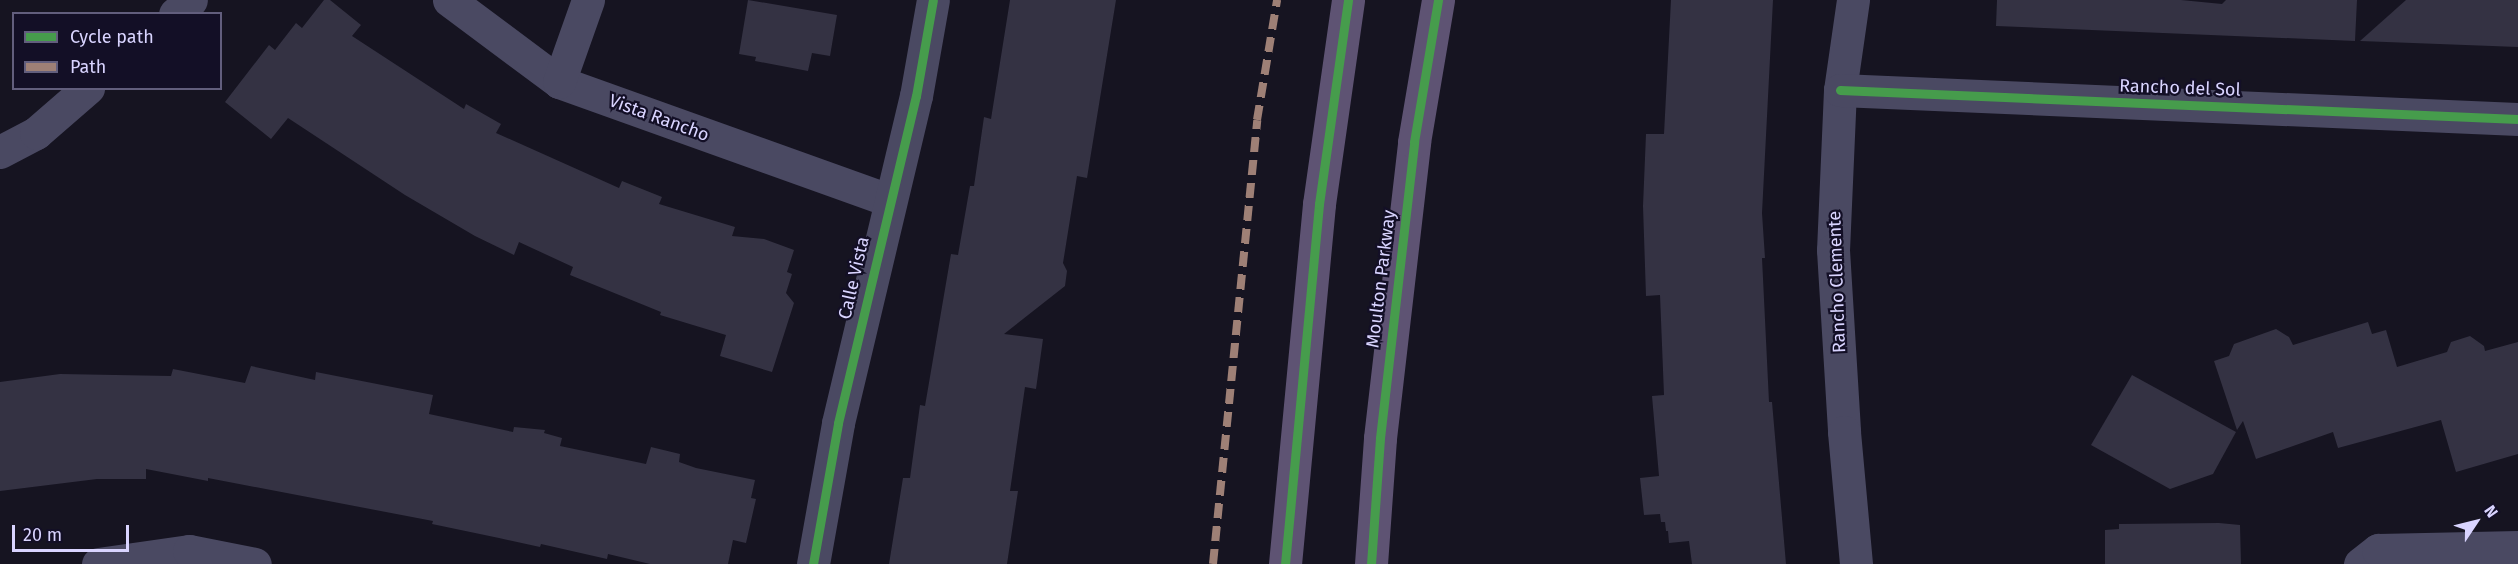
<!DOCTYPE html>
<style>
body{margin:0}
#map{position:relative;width:2518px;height:564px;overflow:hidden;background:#161421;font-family:"Fira Sans",sans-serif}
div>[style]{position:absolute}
.building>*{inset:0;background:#343243}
.minor>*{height:33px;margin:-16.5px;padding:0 16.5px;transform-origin:16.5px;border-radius:16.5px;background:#4a4962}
.major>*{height:33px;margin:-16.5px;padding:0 16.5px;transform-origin:16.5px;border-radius:16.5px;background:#5e5373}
.quiet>*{height:8px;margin-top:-4px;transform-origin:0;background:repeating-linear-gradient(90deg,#9e8076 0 15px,transparent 0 23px)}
.cycleway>*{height:9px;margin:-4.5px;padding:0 4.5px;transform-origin:4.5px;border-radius:4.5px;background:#469c4c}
span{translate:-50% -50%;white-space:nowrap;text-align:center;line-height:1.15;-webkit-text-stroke:4.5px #130f26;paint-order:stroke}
.street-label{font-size:18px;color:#d9d4ff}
.legend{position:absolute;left:12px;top:12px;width:210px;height:78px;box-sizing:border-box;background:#130f26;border:2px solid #625e7d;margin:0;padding:8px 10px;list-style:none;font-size:18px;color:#d9d4ff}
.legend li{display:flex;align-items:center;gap:12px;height:30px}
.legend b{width:30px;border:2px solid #625e7d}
.north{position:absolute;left:2446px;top:492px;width:60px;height:60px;-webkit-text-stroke:4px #130f26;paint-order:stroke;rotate:55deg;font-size:16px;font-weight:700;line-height:24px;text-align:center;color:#d9d4ff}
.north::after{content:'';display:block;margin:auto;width:21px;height:27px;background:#d9d4ff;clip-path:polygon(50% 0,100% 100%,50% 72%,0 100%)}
.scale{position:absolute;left:12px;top:525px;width:117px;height:27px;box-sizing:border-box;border:3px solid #d9d4ff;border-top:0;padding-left:8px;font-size:18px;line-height:21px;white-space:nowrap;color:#d9d4ff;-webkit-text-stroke:4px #130f26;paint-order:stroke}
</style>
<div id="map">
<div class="building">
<div style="clip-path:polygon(324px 0,330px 0,361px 25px,352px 36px,464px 109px,466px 104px,501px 124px,496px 133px,619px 188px,622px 181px,662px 197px,659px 204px,735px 227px,732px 236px,764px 239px,794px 250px,787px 272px,792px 274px,786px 293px,794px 303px,772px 372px,720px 356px,726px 335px,660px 315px,661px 312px,570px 275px,573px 267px,519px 242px,514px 255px,475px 236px,405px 195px,288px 118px,271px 139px,225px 102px,269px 45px,275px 50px,296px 23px,302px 28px)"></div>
<div style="clip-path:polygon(748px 0,837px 15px,830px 56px,812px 53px,808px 71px,755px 61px,756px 57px,739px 54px)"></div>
<div style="clip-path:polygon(1010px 0,1116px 0,1087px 178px,1077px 176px,1063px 263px,1067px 271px,1065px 286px,1004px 334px,1043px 339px,1036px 389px,1025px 387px,1010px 491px,1018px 491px,1007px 564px,889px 564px,903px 478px,910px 478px,920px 405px,925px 406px,951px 254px,958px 255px,970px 186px,974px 186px,984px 117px,991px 119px)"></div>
<div style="clip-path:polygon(1671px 0,1773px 0,1762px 213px,1765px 258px,1762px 258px,1769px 402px,1772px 402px,1786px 564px,1692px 564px,1689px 541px,1669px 543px,1668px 531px,1666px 531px,1665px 522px,1661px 522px,1660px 514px,1644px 515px,1640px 478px,1659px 476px,1652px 396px,1664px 395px,1660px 295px,1646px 296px,1643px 206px,1646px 134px,1664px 134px)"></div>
<div style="clip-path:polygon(1997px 0,2181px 0,2222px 4px,2226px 0,2357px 0,2355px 41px,1996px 26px)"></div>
<div style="clip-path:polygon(2406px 0,2518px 0,2518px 47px,2360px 41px)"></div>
<div style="clip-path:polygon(2368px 322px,2372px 334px,2386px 330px,2397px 367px,2447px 352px,2451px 342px,2470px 336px,2484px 346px,2485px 351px,2518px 342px,2518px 454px,2456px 472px,2441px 420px,2338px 448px,2333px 432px,2256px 459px,2243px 421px,2237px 430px,2214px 361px,2229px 356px,2234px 344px,2276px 329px,2289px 337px,2293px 345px)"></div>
<div style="clip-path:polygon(251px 366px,315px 380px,316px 372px,433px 395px,429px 414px,513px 432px,514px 427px,545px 430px,544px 433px,562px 438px,560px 446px,646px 464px,651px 447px,680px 454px,679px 462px,696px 468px,755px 480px,751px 498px,756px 499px,746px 543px,733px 540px,728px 564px,650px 564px,608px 554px,607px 559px,541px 544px,540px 547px,499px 538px,432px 524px,433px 521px,208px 478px,208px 481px,146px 469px,146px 479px,97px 479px,0 491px,0 382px,60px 374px,171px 376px,173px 369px,245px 383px)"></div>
<div style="clip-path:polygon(2132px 375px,2236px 432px,2213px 474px,2170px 489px,2091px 445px)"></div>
<div style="clip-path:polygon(2219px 523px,2240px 525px,2241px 564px,2105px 564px,2105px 530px,2119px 529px,2119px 524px)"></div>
</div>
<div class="minor">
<div style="left:449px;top:0;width:137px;rotate:36.7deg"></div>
<div style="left:559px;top:82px;width:350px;rotate:19.7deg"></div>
<div style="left:1853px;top:0;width:91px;rotate:98.2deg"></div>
<div style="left:1840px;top:90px;width:160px;rotate:92.5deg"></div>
<div style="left:1833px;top:250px;width:182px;rotate:86.5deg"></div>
<div style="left:1844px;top:432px;width:133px;rotate:84.8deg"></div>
<div style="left:175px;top:14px;width:21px;rotate:-41deg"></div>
<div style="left:559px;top:82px;width:87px;rotate:-70.5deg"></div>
<div style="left:1840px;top:90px;width:679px;rotate:2.45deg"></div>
<div style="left:0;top:152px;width:41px;rotate:-27.8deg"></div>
<div style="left:36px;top:133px;width:69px;rotate:-40.9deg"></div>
<div style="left:98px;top:564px;width:92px;rotate:-8.1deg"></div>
<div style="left:189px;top:551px;width:67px;rotate:11.1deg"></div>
<div style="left:813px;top:564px;width:143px;rotate:-79.9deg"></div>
<div style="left:838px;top:423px;width:336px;rotate:-76.6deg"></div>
<div style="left:916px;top:96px;width:97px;rotate:-80deg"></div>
<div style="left:2360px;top:564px;width:23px;rotate:-38deg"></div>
<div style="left:2378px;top:550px;width:140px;rotate:-1.2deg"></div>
</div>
<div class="major">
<div style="left:1285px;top:564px;width:362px;rotate:-84.6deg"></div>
<div style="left:1319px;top:204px;width:206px;rotate:-81.9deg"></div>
<div style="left:1371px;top:564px;width:126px;rotate:-85.9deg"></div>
<div style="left:1380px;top:438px;width:298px;rotate:-83.4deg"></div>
<div style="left:1414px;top:142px;width:144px;rotate:-80.4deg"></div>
</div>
<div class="quiet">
<div style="left:1213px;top:564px;width:446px;rotate:-84.3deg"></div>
<div style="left:1257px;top:120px;width:122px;rotate:-80.5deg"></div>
</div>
<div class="cycleway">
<div style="left:1840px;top:90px;width:679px;rotate:2.45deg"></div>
<div style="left:813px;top:564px;width:143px;rotate:-79.9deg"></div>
<div style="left:838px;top:423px;width:336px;rotate:-76.6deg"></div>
<div style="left:916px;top:96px;width:97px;rotate:-80deg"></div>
<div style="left:1285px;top:564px;width:362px;rotate:-84.6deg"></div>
<div style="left:1319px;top:204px;width:206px;rotate:-81.9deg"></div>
<div style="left:1371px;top:564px;width:126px;rotate:-85.9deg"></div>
<div style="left:1380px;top:438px;width:298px;rotate:-83.4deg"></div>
<div style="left:1414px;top:142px;width:144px;rotate:-80.4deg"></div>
</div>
<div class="street-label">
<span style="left:2180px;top:88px;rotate:2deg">Rancho del Sol</span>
<span style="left:659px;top:118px;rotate:20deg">Vista Rancho</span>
<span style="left:854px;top:278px;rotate:-77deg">Calle Vista</span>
<span style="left:1381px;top:279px;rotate:-83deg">Moulton Parkway</span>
<span style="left:1837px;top:282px;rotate:-92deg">Rancho Clemente</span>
</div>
<ul class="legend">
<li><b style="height:8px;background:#469c4c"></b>Cycle path</li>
<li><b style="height:8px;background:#9e8076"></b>Path</li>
</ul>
<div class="north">N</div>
<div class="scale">20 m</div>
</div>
